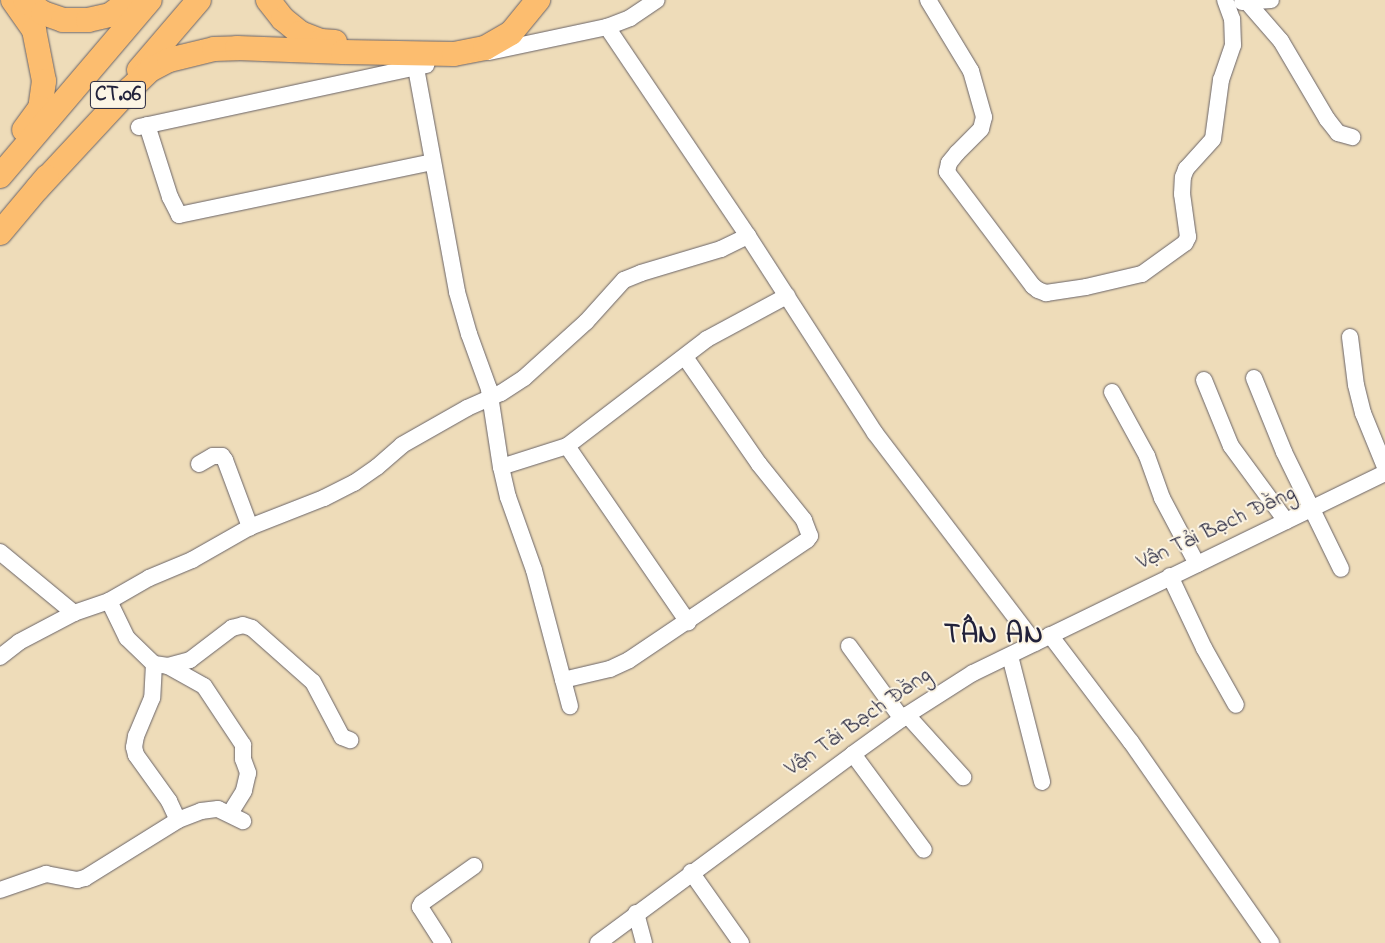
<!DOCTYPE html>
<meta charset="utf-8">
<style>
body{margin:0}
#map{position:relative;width:1385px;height:943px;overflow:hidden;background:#eedcb9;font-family:"Indie Flower",sans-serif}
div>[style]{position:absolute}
.roads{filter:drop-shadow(0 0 1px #696367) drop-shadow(0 0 1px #696367)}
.minor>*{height:16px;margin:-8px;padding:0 8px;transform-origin:8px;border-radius:8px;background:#fff}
.highway>*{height:24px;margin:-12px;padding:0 12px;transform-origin:12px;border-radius:12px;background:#fcbd6f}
span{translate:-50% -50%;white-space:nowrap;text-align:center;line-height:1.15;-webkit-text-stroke:4px #fcf5e5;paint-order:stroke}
.shield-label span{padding:1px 4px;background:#fcf5e5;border:1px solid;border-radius:4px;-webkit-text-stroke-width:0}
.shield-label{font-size:21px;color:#22223b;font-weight:700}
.street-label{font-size:22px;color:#22223b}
.district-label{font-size:28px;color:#22223b;font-weight:700;letter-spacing:1px}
</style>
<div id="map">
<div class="roads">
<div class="minor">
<div style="left:928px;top:0;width:83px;rotate:58.8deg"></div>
<div style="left:971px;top:71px;width:48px;rotate:74.2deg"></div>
<div style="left:984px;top:117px;width:12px;rotate:104deg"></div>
<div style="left:981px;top:129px;width:34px;rotate:135deg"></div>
<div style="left:957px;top:153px;width:13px;rotate:129deg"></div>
<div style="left:949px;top:163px;width:9px;rotate:103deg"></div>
<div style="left:947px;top:172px;width:143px;rotate:53deg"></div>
<div style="left:1033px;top:286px;width:6px;rotate:39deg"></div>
<div style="left:1038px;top:290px;width:9px;rotate:21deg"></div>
<div style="left:1046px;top:293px;width:40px;rotate:-8.5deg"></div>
<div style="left:1086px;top:287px;width:57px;rotate:-13.1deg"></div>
<div style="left:1142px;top:274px;width:53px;rotate:-35.8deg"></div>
<div style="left:1185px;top:243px;width:7px;rotate:-63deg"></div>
<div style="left:1188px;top:237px;width:43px;rotate:-97.9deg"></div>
<div style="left:1182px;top:194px;width:17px;rotate:-87deg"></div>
<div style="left:1183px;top:177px;width:9px;rotate:-69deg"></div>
<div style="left:1186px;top:169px;width:40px;rotate:-48deg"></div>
<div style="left:1213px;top:139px;width:60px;rotate:-82.3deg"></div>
<div style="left:1221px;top:80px;width:37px;rotate:-71deg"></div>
<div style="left:1233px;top:45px;width:26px;rotate:-92deg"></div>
<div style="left:1232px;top:19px;width:20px;rotate:-110deg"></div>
<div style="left:1242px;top:2px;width:29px;rotate:-4deg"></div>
<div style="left:1248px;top:3px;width:50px;rotate:49deg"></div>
<div style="left:1281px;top:41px;width:91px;rotate:59.5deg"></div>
<div style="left:1327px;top:119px;width:18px;rotate:52deg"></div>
<div style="left:1338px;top:133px;width:15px;rotate:16deg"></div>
<div style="left:607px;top:27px;width:252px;rotate:56deg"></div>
<div style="left:748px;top:236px;width:234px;rotate:57.2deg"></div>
<div style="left:875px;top:433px;width:264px;rotate:52.7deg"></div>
<div style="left:489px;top:52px;width:121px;rotate:-12deg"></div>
<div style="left:607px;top:27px;width:25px;rotate:-21deg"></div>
<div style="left:630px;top:18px;width:32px;rotate:-34deg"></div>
<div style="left:416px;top:68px;width:228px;rotate:79.6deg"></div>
<div style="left:457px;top:292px;width:44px;rotate:74.1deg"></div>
<div style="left:469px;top:334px;width:59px;rotate:70deg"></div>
<div style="left:489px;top:389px;width:79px;rotate:81.3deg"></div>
<div style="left:501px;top:467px;width:31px;rotate:77deg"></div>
<div style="left:508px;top:497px;width:77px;rotate:70.4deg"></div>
<div style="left:534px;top:570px;width:141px;rotate:75.2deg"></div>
<div style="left:147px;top:125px;width:76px;rotate:72.3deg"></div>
<div style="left:170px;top:197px;width:20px;rotate:63deg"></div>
<div style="left:179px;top:215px;width:259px;rotate:-11.8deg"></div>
<div style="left:139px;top:127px;width:294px;rotate:-12.2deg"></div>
<div style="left:1350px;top:337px;width:48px;rotate:82.9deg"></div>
<div style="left:1356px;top:385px;width:29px;rotate:76deg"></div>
<div style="left:1363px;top:413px;width:58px;rotate:67.8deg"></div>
<div style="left:1254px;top:378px;width:80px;rotate:67.9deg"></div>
<div style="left:1284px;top:452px;width:130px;rotate:64deg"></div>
<div style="left:1204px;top:380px;width:71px;rotate:67.8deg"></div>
<div style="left:1231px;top:446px;width:93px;rotate:53.7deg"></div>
<div style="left:1112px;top:392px;width:73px;rotate:61.3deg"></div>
<div style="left:1147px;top:456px;width:45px;rotate:70.3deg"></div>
<div style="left:1162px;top:498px;width:75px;rotate:62.1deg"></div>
<div style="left:567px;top:446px;width:214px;rotate:55.5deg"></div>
<div style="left:199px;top:464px;width:16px;rotate:-30deg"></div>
<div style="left:213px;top:456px;width:9px"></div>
<div style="left:222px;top:456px;width:5px;rotate:53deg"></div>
<div style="left:225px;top:460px;width:72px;rotate:69.5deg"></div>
<div style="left:501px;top:467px;width:69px;rotate:-17.7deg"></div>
<div style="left:567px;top:446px;width:176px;rotate:-37.4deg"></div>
<div style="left:707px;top:339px;width:91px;rotate:-28.3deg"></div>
<div style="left:0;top:552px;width:96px;rotate:39.5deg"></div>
<div style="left:74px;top:613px;width:37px;rotate:-19deg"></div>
<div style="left:109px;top:601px;width:46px;rotate:-29.9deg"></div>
<div style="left:149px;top:578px;width:47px;rotate:-22.7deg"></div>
<div style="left:192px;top:560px;width:67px;rotate:-29.6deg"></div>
<div style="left:250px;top:527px;width:79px;rotate:-21.4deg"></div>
<div style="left:324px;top:498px;width:34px;rotate:-27deg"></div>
<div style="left:354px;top:483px;width:28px;rotate:-35deg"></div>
<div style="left:377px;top:467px;width:33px;rotate:-41deg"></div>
<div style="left:402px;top:445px;width:75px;rotate:-29.6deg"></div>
<div style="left:467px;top:408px;width:37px;rotate:-24deg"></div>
<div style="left:501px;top:393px;width:27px;rotate:-33deg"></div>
<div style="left:524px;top:378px;width:84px;rotate:-42.1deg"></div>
<div style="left:586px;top:322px;width:57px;rotate:-47.9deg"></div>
<div style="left:624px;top:280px;width:18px;rotate:-22deg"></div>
<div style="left:641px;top:273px;width:84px;rotate:-16.7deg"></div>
<div style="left:721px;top:249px;width:30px;rotate:-26deg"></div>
<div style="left:1170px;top:576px;width:80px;rotate:64.7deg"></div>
<div style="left:1204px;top:648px;width:65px;rotate:60.7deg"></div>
<div style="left:109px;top:601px;width:41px;rotate:64.1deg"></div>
<div style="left:127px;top:638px;width:37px;rotate:44deg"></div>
<div style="left:154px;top:664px;width:14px;rotate:8deg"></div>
<div style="left:168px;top:666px;width:41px;rotate:29.1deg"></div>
<div style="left:204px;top:686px;width:71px;rotate:56.5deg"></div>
<div style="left:243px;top:745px;width:14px;rotate:90deg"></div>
<div style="left:243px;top:759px;width:15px;rotate:70deg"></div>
<div style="left:248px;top:773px;width:18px;rotate:103deg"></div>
<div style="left:244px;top:791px;width:26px;rotate:122deg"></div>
<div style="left:1050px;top:635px;width:134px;rotate:52.9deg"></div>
<div style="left:1131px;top:742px;width:245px;rotate:55.1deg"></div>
<div style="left:849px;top:646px;width:90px;rotate:54deg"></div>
<div style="left:1010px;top:656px;width:130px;rotate:75.7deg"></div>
<div style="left:0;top:657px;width:24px;rotate:-38deg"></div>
<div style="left:19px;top:642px;width:62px;rotate:-27.8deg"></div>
<div style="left:154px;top:664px;width:34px;rotate:93deg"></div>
<div style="left:152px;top:698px;width:41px;rotate:112.8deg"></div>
<div style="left:136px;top:736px;width:11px;rotate:100deg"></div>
<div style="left:134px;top:747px;width:8px;rotate:76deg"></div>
<div style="left:136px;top:755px;width:57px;rotate:54.3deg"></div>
<div style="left:169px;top:801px;width:21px;rotate:65deg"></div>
<div style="left:168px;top:666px;width:23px;rotate:-15deg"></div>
<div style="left:190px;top:660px;width:53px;rotate:-37.3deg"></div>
<div style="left:232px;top:628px;width:11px;rotate:-15deg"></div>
<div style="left:243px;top:625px;width:9px;rotate:18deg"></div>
<div style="left:252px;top:628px;width:81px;rotate:41.5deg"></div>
<div style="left:313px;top:682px;width:62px;rotate:62.2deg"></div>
<div style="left:342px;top:737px;width:9px;rotate:21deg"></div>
<div style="left:563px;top:680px;width:48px;rotate:-13.2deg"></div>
<div style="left:610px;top:669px;width:21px;rotate:-25deg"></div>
<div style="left:629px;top:660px;width:215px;rotate:-34deg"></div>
<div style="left:807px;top:540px;width:5px;rotate:-53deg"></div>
<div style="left:810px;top:536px;width:17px;rotate:-111deg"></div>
<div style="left:804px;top:520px;width:72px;rotate:-128.8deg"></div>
<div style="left:759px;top:464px;width:130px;rotate:-124.7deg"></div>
<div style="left:907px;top:715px;width:84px;rotate:47.9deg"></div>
<div style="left:853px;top:754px;width:119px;rotate:53.5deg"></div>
<div style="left:691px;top:872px;width:87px;rotate:54.8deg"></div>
<div style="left:0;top:890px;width:49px;rotate:-19.2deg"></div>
<div style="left:46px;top:874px;width:32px;rotate:11deg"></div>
<div style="left:77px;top:880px;width:8px;rotate:-14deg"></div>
<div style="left:85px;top:878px;width:110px;rotate:-31.9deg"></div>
<div style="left:178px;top:820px;width:25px;rotate:-21deg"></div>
<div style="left:201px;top:811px;width:17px;rotate:-7deg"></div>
<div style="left:218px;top:809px;width:28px;rotate:26deg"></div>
<div style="left:636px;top:913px;width:31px;rotate:75deg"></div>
<div style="left:443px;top:943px;width:43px;rotate:-122.6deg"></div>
<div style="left:420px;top:907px;width:4px;rotate:-63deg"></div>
<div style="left:422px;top:903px;width:64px;rotate:-35.4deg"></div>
<div style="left:598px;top:943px;width:317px;rotate:-36.5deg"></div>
<div style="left:853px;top:754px;width:67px;rotate:-35.8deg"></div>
<div style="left:907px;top:715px;width:78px;rotate:-32.5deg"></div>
<div style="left:973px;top:673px;width:458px;rotate:-25.9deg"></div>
</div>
<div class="highway">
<div style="left:13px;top:0;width:37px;rotate:55deg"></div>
<div style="left:34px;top:30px;width:52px;rotate:78.9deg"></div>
<div style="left:44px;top:81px;width:27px;rotate:98deg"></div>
<div style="left:40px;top:108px;width:27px;rotate:126deg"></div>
<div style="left:25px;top:0;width:22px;rotate:36deg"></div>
<div style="left:43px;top:13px;width:21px;rotate:19deg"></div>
<div style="left:63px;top:20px;width:25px"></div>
<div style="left:88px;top:20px;width:23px;rotate:-13deg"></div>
<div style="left:110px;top:15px;width:25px;rotate:-37deg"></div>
<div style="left:268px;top:0;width:24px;rotate:52deg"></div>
<div style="left:283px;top:19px;width:22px;rotate:39deg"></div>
<div style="left:300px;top:33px;width:22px;rotate:21deg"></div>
<div style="left:321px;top:41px;width:14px;rotate:4deg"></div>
<div style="left:139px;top:70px;width:92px;rotate:-49.4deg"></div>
<div style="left:0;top:176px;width:231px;rotate:-49.6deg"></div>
<div style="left:37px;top:189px;width:137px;rotate:-47.1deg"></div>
<div style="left:130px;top:89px;width:28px;rotate:-44deg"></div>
<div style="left:150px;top:70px;width:21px;rotate:-28deg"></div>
<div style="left:169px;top:60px;width:46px;rotate:-13.7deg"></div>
<div style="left:214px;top:49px;width:23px;rotate:-2deg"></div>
<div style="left:237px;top:48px;width:106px;rotate:2.2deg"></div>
<div style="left:343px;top:52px;width:111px;rotate:1deg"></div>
<div style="left:454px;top:54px;width:32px;rotate:-11deg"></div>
<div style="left:485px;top:48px;width:30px;rotate:-30deg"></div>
<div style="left:511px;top:33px;width:43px;rotate:-50.7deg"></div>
<div style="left:0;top:233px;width:73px;rotate:-50deg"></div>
</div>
</div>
<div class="shield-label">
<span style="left:118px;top:95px">CT.06</span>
</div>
<div class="street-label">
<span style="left:1217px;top:529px;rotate:-25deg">Vận Tải Bạch Đằng</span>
<span style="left:859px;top:723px;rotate:-35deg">Vận Tải Bạch Đằng</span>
</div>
<div class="district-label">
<span style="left:994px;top:636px">TÂN AN</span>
</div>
</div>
